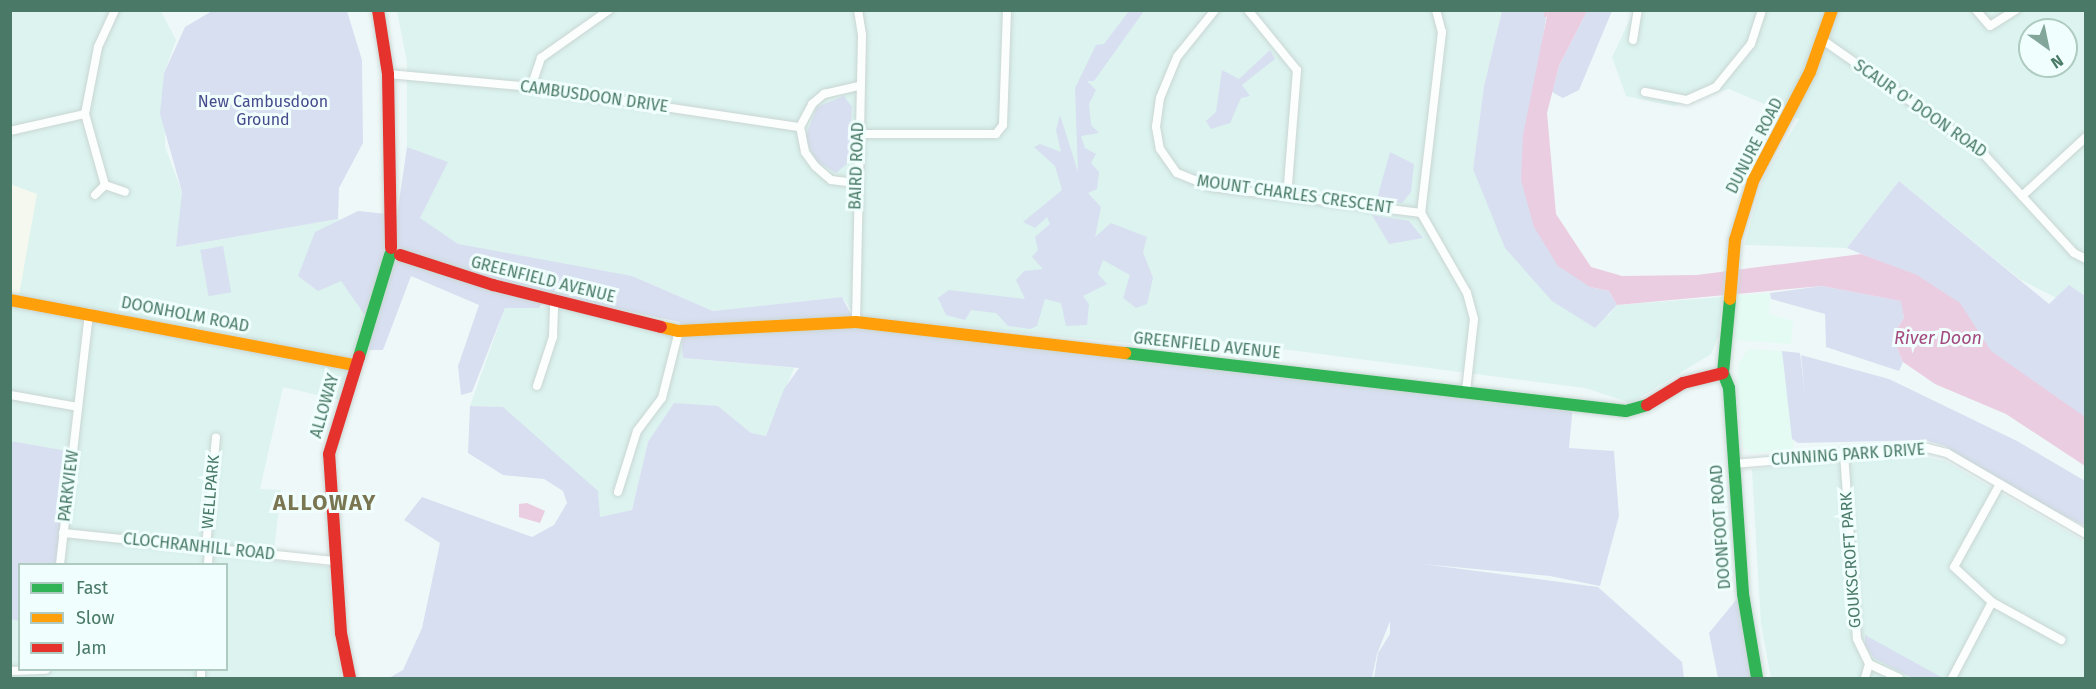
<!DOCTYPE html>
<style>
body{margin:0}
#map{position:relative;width:2096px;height:689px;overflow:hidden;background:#eef8f8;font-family:"Fira Sans",sans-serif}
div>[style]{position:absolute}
.residential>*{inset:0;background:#dcf3ef}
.commercial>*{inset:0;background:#e4fbf3}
.education>*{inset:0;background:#f5f8ee}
.green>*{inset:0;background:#d8dff1;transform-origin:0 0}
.water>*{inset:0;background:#eacde1}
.stream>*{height:3px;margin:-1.5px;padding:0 1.5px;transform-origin:1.5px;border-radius:1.5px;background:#eacde1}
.roads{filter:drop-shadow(0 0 2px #c9d6d3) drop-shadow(0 0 2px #c9d6d3)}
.street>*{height:8px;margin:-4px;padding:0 4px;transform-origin:4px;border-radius:4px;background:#fcfefe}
.fast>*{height:12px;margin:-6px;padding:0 6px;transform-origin:6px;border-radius:6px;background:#30b455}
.slow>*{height:12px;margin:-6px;padding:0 6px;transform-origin:6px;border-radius:6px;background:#ff9f0a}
.jam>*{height:12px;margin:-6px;padding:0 6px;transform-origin:6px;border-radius:6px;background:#e5322d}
span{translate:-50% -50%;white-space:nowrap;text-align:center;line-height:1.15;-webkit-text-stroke:6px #f0fffd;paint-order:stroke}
.street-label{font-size:16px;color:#4a7a67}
.park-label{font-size:16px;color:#474a8c}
.water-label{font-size:18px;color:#a44b7f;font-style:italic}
.district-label{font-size:22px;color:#7a7651;font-weight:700;letter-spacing:1.5px}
.frame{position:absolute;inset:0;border:12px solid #4a7a67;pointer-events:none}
.legend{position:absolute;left:18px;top:563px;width:210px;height:108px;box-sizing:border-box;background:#f0fffd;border:2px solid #aecac1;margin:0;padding:8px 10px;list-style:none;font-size:18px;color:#4a7a67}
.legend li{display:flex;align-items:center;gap:12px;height:30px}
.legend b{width:30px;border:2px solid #aecac1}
.north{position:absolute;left:2018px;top:18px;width:60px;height:60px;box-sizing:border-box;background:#f0fffd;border:2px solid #aecac1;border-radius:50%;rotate:147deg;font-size:16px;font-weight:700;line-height:24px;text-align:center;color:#4a7a67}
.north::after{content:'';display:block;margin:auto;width:21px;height:27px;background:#83a69a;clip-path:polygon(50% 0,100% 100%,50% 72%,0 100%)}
</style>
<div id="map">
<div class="residential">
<div style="clip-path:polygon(evenodd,10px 11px,161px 11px,176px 40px,164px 73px,165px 147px,182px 192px,177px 247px,338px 219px,373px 240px,369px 321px,343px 401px,283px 387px,260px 489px,281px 490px,273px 560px,328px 567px,342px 678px,11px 678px,10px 11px,20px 564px,226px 564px,226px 670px,20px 670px,20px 564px)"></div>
<div style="clip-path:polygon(397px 11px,1502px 11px,1484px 86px,1473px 169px,1608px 316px,1617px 305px,1723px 297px,1718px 337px,1711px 354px,1631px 403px,1585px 388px,1196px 338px,1160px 346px,856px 317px,842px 297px,713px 311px,632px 276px,407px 245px,407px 62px)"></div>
<div style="clip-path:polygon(evenodd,1634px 11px,2085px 11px,2085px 293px,2074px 307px,2021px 280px,1899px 181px,1847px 248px,1744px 245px,1763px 179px,1799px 119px,1729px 89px,1673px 106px,1626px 96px,1612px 57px,1634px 11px,2030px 30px,2066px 30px,2066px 66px,2030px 66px,2030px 30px)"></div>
<div style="clip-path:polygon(561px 307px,681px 336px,683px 358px,794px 368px,766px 436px,751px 433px,718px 406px,648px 442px,632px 510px,600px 517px,503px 407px,470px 406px,505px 308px)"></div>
<div style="clip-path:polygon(1921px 456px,1945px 461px,2085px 542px,2085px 678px,1771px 678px,1761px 624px,1752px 469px)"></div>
</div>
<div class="commercial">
<div style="clip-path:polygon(1770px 293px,1769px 314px,1793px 321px,1791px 344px,1735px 340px,1734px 296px)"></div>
<div style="clip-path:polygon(1748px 349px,1782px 351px,1794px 450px,1751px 453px,1743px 447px,1737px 390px,1739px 363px)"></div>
</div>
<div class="education">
<div style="clip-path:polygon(10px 184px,37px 194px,18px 301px,11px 300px)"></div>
</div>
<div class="green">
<div style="clip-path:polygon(212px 11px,347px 11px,362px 60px,363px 143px,339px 188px,338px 219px,176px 247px,182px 192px,160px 114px,164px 73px,185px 27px)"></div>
<div style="clip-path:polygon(1129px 11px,1144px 11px,1094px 81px,1087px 81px,1096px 90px,1089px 104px,1091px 125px,1099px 133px,1081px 136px,1085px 148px,1096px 154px,1091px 163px,1099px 172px,1097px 189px,1088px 193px,1101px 207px,1095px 237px,1111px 223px,1147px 237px,1143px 252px,1153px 278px,1147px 304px,1136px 308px,1123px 298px,1130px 275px,1103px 260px,1098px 274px,1107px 284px,1083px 296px,1089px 304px,1087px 325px,1066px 326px,1061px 303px,1045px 299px,1037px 326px,1030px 329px,1008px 326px,996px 313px,971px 310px,965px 320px,946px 315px,938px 298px,949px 290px,1025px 299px,1016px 280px,1024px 271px,1043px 269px,1032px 257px,1038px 250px,1035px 237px,1050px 224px,1047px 217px,1035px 228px,1023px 222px,1062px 190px,1055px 166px,1034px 147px,1040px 144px,1061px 152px,1056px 130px,1060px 115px,1078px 172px,1075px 88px,1096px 45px,1104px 44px)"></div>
<div style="clip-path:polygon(1502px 11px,1547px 11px,1521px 180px,1590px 287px,1609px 291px,1617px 305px,1595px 328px,1552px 301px,1505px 248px,1473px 169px,1484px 86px)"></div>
<div style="clip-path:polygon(1587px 11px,1612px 11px,1579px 90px,1563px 98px,1552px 92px,1559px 66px)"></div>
<div style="clip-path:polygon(1270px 50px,1275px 59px,1242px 85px,1250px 96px,1241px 98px,1230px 123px,1211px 129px,1206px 121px,1216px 112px,1222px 70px,1239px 79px)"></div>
<div style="clip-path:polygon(844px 96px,852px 107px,849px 162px,836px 173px,816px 161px,805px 138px,817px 107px)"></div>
<div style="clip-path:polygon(407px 147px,448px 162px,420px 218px,458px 244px,632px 276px,713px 311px,842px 297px,856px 324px,1573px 404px,1569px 448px,1614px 451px,1619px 516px,1600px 586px,1550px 576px,1423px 564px,1598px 587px,1682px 662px,1684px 678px,1374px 678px,1378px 653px,1390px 634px,1390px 621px,1377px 654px,1372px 678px,389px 678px,403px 670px,422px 628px,440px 543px,404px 520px,422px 497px,532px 537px,554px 525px,567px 503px,563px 491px,544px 479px,503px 475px,468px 453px,470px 406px,503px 407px,598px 491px,600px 517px,632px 510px,648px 442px,674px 403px,718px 406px,751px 433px,766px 436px,784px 389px,799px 368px,683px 358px,680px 322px,548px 295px,539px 308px,505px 308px,472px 392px,461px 395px,458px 366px,479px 305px,411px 276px,383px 350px,369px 350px,369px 321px,341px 281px,318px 291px,298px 276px,315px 232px,358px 211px,397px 215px)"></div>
<div style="clip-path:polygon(1390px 152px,1414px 164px,1411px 192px,1402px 203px,1377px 199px)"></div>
<div style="clip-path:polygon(1899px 181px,2049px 304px,2069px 285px,2085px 296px,2085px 417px,1996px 373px,1893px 267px,1847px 248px)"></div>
<div style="clip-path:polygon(1372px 215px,1409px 221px,1423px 238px,1389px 244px)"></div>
<div style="left:223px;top:246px;width:47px;height:23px;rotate:80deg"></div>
<div style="clip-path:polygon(1822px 286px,1902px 301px,1904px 318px,1892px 336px,1903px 362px,1899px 371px,1826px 347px,1825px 314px,1771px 299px,1770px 293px)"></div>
<div style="clip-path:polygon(1782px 351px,1800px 353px,1805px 396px,1801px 355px,1889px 379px,2017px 441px,2085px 481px,2085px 526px,2000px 484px,1945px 446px,1925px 440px,1798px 443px,1792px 439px)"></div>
<div style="clip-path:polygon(10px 441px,73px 452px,60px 564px,20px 564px,19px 621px,11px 619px)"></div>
<div style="clip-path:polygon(1741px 594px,1757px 678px,1718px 678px,1709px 633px)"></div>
<div style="clip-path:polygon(1865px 635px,1943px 678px,1912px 678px,1874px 658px,1865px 646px)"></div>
</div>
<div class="water">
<div style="clip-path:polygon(1548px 11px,1587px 11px,1559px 66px,1547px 113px,1556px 214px,1591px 267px,1622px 276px,1697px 275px,1861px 254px,1917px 275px,1960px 303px,1991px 351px,2085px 417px,2085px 466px,2006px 414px,1935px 384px,1903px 362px,1892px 336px,1904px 318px,1901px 301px,1822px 286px,1617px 305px,1609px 291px,1590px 287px,1558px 266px,1534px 227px,1521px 180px,1523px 135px)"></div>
<div style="clip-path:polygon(527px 503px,545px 511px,540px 523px,519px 517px,519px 504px)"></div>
</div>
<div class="stream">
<div style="left:1545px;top:15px;width:5px;rotate:-79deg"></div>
</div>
<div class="roads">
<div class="street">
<div style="left:115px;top:10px;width:41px;rotate:114.7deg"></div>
<div style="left:98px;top:47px;width:68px;rotate:101deg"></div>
<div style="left:85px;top:114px;width:74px;rotate:74.3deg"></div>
<div style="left:105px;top:185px;width:21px;rotate:19deg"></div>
<div style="left:1215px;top:10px;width:60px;rotate:129deg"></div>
<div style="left:1177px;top:57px;width:44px;rotate:112.5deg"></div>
<div style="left:1160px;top:98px;width:29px;rotate:98deg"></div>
<div style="left:1156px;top:127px;width:22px;rotate:80deg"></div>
<div style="left:1160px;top:149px;width:29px;rotate:55deg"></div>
<div style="left:1177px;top:173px;width:38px;rotate:22deg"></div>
<div style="left:1212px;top:187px;width:211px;rotate:7.1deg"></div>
<div style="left:1248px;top:10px;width:77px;rotate:50.8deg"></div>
<div style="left:1297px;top:70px;width:126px;rotate:94.5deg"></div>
<div style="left:1436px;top:10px;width:23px;rotate:75deg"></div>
<div style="left:1442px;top:32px;width:182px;rotate:96.6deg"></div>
<div style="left:1421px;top:213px;width:92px;rotate:60.1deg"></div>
<div style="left:1467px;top:293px;width:27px;rotate:75deg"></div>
<div style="left:1474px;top:319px;width:73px;rotate:96.3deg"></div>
<div style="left:1976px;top:10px;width:21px;rotate:49deg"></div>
<div style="left:1990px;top:26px;width:31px;rotate:-32deg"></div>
<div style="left:1633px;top:40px;width:30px;rotate:-81deg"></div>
<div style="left:1824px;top:41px;width:190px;rotate:34.9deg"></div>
<div style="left:1980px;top:150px;width:139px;rotate:47.6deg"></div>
<div style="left:2074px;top:253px;width:13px;rotate:27deg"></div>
<div style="left:388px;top:74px;width:144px;rotate:5.2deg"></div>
<div style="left:531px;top:87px;width:272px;rotate:8.5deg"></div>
<div style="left:531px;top:87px;width:31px;rotate:-71deg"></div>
<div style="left:541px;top:58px;width:83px;rotate:-35.2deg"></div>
<div style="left:1645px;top:92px;width:43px;rotate:10.8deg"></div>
<div style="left:1687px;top:100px;width:32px;rotate:-24deg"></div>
<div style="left:1716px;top:87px;width:55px;rotate:-50.9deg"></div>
<div style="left:1751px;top:44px;width:36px;rotate:-72deg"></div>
<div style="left:10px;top:131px;width:77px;rotate:-12.8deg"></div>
<div style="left:858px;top:134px;width:138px"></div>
<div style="left:996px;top:134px;width:11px;rotate:-52deg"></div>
<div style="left:1003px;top:125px;width:115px;rotate:-88deg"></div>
<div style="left:855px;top:183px;width:24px;rotate:-173deg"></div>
<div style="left:831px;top:180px;width:21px;rotate:-139deg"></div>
<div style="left:815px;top:166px;width:17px;rotate:-126deg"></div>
<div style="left:805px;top:152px;width:25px;rotate:-101deg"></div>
<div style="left:800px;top:127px;width:26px;rotate:-62deg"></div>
<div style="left:812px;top:104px;width:16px;rotate:-40deg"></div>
<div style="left:824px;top:94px;width:37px;rotate:-13deg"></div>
<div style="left:95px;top:195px;width:14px;rotate:-45deg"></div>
<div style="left:2022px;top:196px;width:87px;rotate:-42.7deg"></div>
<div style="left:856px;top:322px;width:287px;rotate:-88.8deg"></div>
<div style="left:862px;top:35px;width:25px;rotate:-99deg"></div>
<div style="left:537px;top:386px;width:52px;rotate:-71.9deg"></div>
<div style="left:553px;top:337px;width:36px;rotate:-88deg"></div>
<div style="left:10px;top:395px;width:69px;rotate:10deg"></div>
<div style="left:1844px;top:453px;width:186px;rotate:86deg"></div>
<div style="left:1857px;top:639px;width:28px;rotate:64deg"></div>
<div style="left:1869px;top:664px;width:33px;rotate:25deg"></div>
<div style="left:1733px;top:464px;width:195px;rotate:-4.7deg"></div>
<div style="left:1927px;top:448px;width:21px;rotate:14deg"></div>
<div style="left:1947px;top:453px;width:161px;rotate:30.2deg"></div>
<div style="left:2000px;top:484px;width:95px;rotate:119deg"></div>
<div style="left:1954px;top:567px;width:52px;rotate:42.6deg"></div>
<div style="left:1992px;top:602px;width:79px;rotate:28.8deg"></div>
<div style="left:618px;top:492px;width:64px;rotate:-72.7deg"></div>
<div style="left:637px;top:431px;width:41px;rotate:-52.9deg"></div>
<div style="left:662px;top:398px;width:69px;rotate:-75.8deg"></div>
<div style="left:63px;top:533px;width:273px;rotate:5.9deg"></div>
<div style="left:206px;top:547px;width:110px;rotate:-84.8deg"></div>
<div style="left:60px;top:564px;width:253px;rotate:-83.4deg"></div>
<div style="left:208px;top:564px;width:16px;rotate:-86deg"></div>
<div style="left:10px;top:671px;width:36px;rotate:-2deg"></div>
<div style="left:201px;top:678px;width:8px;rotate:-90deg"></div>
<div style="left:1865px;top:678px;width:15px;rotate:-74deg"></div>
<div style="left:1952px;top:678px;width:86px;rotate:-62.2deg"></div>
</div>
<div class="fast">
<div style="left:1730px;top:299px;width:74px;rotate:95.4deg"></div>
<div style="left:1723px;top:373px;width:16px;rotate:68deg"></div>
<div style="left:1729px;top:388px;width:206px;rotate:86.1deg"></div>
<div style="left:1743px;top:594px;width:85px;rotate:80.5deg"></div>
<div style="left:1125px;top:353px;width:504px;rotate:6.6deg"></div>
<div style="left:1626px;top:411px;width:22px;rotate:-16deg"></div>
<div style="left:359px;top:357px;width:107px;rotate:-73.1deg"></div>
</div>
<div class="slow">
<div style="left:1730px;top:299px;width:59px;rotate:-85.2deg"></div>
<div style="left:1735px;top:240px;width:62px;rotate:-73deg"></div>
<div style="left:1753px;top:181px;width:123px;rotate:-62.4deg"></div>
<div style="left:1810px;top:72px;width:66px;rotate:-70.5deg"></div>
<div style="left:10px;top:300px;width:350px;rotate:10.7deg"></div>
<div style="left:661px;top:327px;width:18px;rotate:13deg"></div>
<div style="left:679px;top:331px;width:177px;rotate:-2.9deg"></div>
<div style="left:856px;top:322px;width:271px;rotate:6.6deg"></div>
</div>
<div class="jam">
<div style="left:378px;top:10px;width:65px;rotate:81.1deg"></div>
<div style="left:388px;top:74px;width:174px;rotate:89deg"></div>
<div style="left:400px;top:255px;width:98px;rotate:17.9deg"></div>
<div style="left:493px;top:285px;width:173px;rotate:14deg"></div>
<div style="left:1647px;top:405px;width:42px;rotate:-31.4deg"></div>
<div style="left:1683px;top:383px;width:41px;rotate:-14deg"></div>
<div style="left:350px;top:678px;width:46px;rotate:-101.3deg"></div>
<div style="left:341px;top:633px;width:179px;rotate:-93.8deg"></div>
<div style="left:329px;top:454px;width:102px;rotate:-72.8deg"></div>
</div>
</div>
<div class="street-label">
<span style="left:594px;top:97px;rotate:8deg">CAMBUSDOON DRIVE</span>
<span style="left:1920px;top:109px;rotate:35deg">SCAUR O' DOON ROAD</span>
<span style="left:1755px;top:146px;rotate:-63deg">DUNURE ROAD</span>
<span style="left:857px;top:166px;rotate:-88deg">BAIRD ROAD</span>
<span style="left:1295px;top:195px;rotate:8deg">MOUNT CHARLES CRESCENT</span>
<span style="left:543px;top:280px;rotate:14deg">GREENFIELD AVENUE</span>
<span style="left:185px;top:315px;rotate:11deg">DOONHOLM ROAD</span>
<span style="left:1207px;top:346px;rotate:6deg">GREENFIELD AVENUE</span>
<span style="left:325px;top:406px;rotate:-74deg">ALLOWAY</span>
<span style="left:1848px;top:455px;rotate:-4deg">CUNNING PARK DRIVE</span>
<span style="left:69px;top:486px;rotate:-83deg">PARKVIEW</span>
<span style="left:211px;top:492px;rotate:-85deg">WELLPARK</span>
<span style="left:1721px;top:527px;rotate:-94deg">DOONFOOT ROAD</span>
<span style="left:199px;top:547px;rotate:6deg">CLOCHRANHILL ROAD</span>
<span style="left:1851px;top:560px;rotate:-94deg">GOUKSCROFT PARK</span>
</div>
<div class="park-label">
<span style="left:263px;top:111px">New Cambusdoon<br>Ground</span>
</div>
<div class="water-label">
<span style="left:1938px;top:338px">River Doon</span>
</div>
<div class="district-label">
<span style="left:325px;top:503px">ALLOWAY</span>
</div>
<div class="frame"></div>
<ul class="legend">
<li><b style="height:8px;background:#30b455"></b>Fast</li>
<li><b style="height:8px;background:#ff9f0a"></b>Slow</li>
<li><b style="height:8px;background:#e5322d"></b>Jam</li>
</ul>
<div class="north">N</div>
</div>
